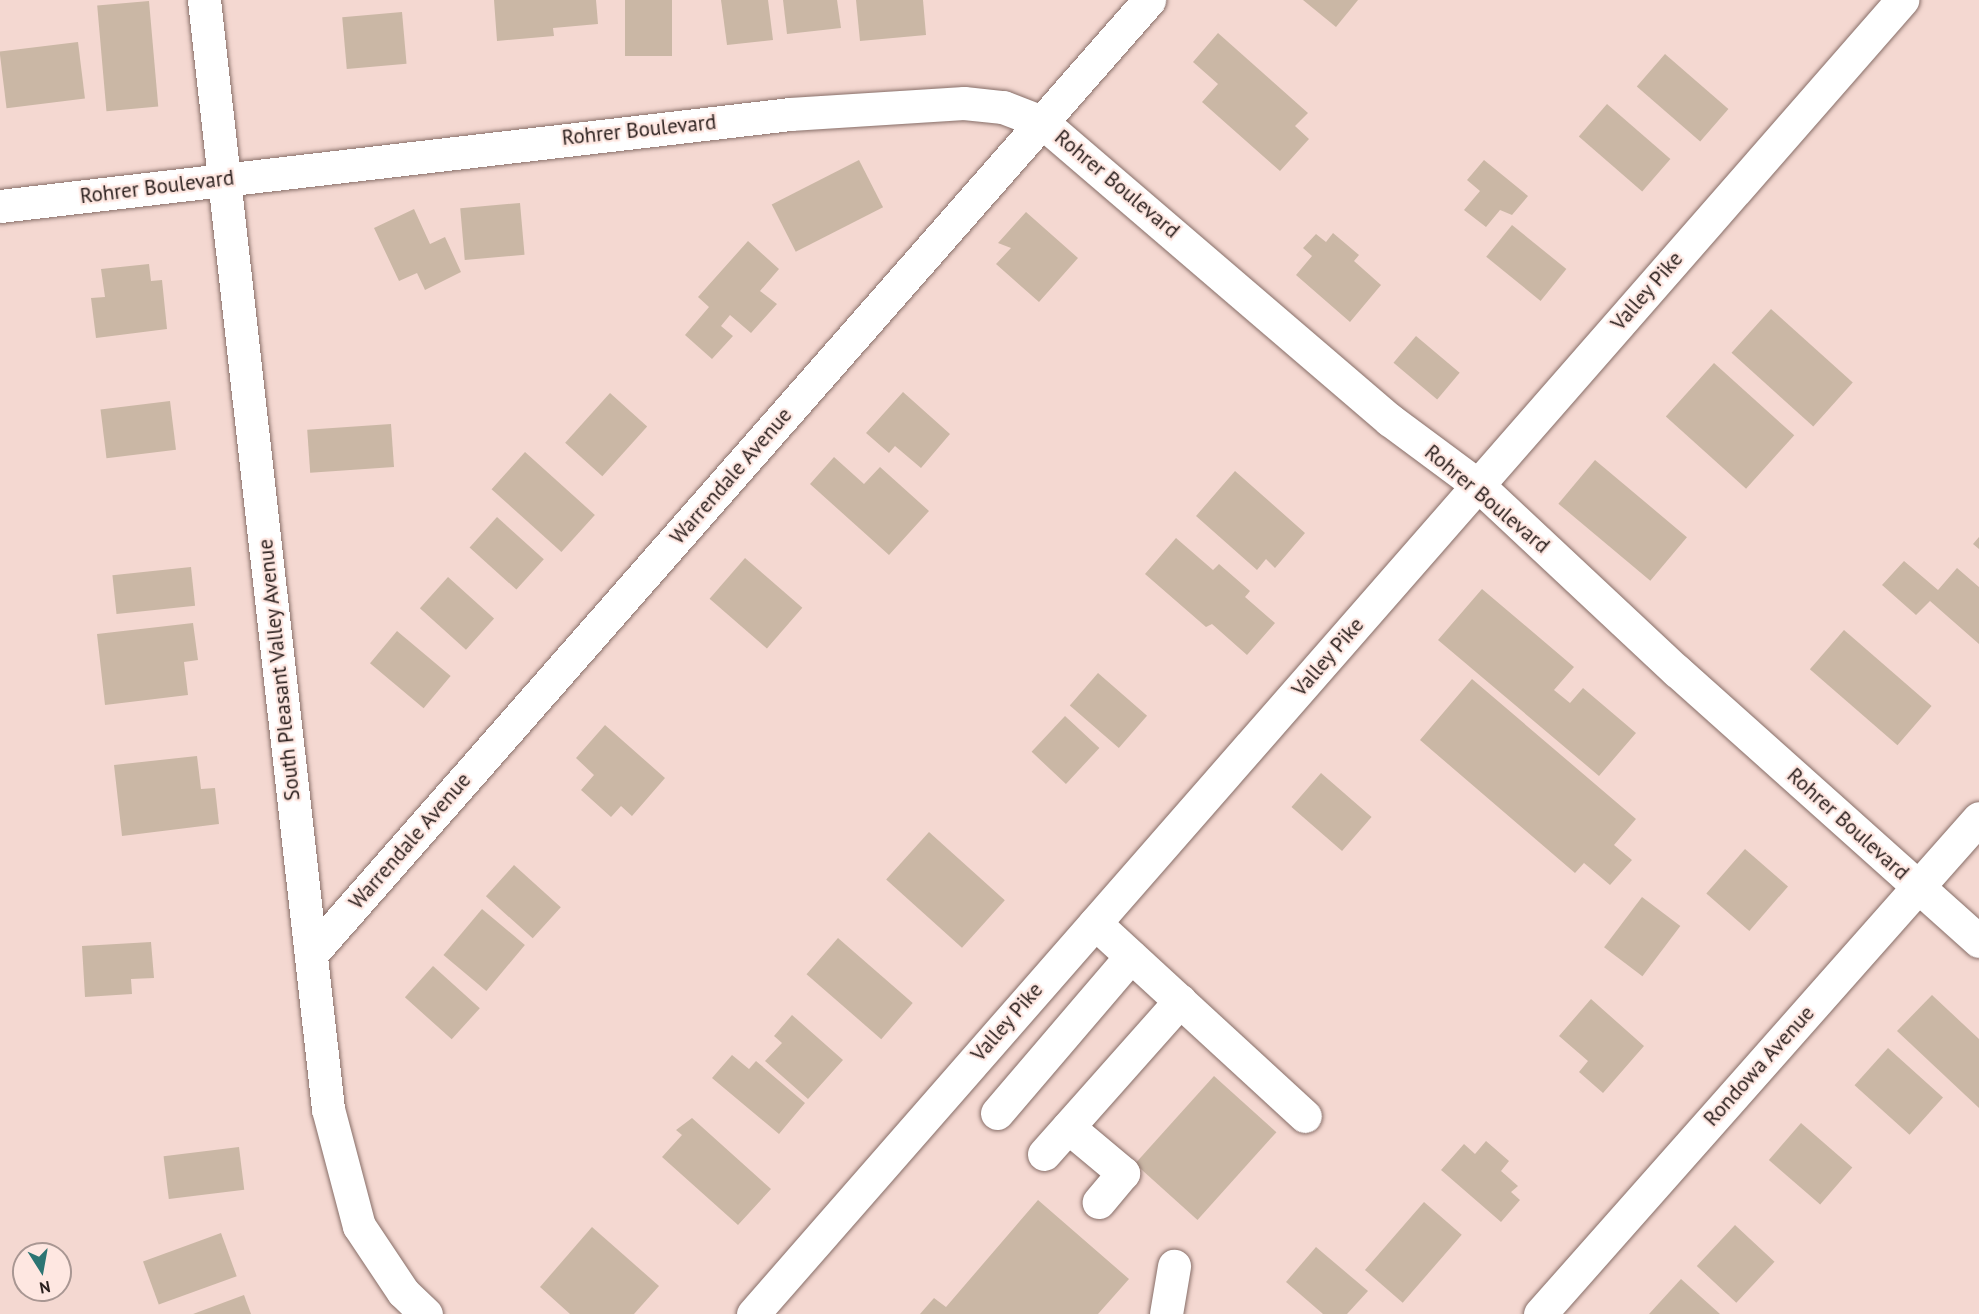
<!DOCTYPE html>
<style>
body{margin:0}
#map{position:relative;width:1979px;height:1314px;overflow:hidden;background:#f4d8d1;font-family:"PT Sans",sans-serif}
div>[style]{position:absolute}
.building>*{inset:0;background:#cab7a5;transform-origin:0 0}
.roads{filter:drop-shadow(0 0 2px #876e68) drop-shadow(0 0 2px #876e68)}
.minor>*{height:33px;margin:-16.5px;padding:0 16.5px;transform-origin:16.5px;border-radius:16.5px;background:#fff}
span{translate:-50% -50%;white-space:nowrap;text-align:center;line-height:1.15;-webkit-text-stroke:4.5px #fee7e1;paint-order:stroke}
.street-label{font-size:21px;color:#2a1f1d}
.north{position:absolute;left:12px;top:1242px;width:60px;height:60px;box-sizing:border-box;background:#fee7e1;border:2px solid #a99793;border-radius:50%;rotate:169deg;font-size:16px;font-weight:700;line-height:24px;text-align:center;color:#2a1f1d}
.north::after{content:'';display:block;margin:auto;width:21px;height:27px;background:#2c7573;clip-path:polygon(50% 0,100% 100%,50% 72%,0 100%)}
</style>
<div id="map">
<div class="building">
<div style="clip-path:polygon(494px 0,596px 0,598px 24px,553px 28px,554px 36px,497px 41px)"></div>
<div style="left:625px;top:0;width:47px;height:56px"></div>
<div style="clip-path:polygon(721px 0,768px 0,773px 40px,727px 45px)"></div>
<div style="clip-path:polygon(783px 0,837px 0,841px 28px,787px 34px)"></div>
<div style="clip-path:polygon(856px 0,923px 0,926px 35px,860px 41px)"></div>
<div style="clip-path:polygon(1303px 0,1358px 0,1336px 27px)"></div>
<div style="left:149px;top:1px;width:106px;height:52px;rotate:85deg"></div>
<div style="left:402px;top:12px;width:52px;height:60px;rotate:85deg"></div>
<div style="clip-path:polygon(1218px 33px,1308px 113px,1295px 126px,1309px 139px,1280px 171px,1202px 102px,1218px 84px,1193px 62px)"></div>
<div style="left:78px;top:42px;width:57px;height:79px;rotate:83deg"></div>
<div style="left:1665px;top:54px;width:84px;height:43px;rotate:41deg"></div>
<div style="left:1607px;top:104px;width:84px;height:43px;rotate:41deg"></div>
<div style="left:859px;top:160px;width:53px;height:98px;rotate:63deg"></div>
<div style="clip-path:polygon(1484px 160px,1528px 196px,1512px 215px,1500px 210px,1486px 227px,1464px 210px,1480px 191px,1467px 180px)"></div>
<div style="left:520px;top:203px;width:52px;height:60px;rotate:85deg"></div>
<div style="clip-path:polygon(414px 209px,430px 244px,445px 237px,461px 272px,425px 290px,417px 273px,399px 281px,374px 228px)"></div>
<div style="clip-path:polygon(1026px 212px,1078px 258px,1039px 302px,996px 264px,1011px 248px,998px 243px)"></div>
<div style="left:1512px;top:225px;width:70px;height:41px;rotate:39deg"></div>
<div style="clip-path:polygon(1333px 233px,1359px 255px,1354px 261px,1381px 285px,1350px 322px,1296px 275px,1312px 256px,1303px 248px,1316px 234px,1326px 242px)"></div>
<div style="clip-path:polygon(748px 241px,779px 269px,760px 291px,777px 304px,751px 333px,730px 315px,721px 326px,733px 336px,712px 359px,685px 335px,709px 307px,698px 297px)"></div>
<div style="clip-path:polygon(149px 264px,151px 281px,162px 280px,167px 329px,96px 338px,91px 298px,105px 297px,101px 269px)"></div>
<div style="left:1771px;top:309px;width:110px;height:59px;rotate:42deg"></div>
<div style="left:1416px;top:336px;width:57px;height:35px;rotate:40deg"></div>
<div style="left:1714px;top:363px;width:108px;height:72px;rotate:42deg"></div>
<div style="clip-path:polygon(903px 392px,950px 434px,921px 468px,895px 446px,889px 453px,866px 433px)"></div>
<div style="left:610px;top:393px;width:50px;height:67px;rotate:42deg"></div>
<div style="left:170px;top:401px;width:49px;height:70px;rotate:83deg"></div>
<div style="left:391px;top:424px;width:43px;height:84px;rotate:86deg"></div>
<div style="left:525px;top:452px;width:94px;height:50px;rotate:42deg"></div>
<div style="clip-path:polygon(834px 457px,864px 484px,880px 467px,929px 511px,889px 555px,810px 484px)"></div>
<div style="left:1595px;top:460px;width:120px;height:57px;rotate:40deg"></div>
<div style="clip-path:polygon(1235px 471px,1305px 533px,1275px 568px,1266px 559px,1257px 570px,1196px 516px)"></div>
<div style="left:497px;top:517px;width:63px;height:41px;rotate:42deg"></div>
<div style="clip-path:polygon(1979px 537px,1979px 549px,1973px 544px)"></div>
<div style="clip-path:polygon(1176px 538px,1213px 570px,1219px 564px,1250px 591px,1245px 597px,1275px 623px,1247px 655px,1212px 624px,1206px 627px,1145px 574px)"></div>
<div style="left:745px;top:558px;width:76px;height:54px;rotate:41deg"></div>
<div style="clip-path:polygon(1904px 561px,1938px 590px,1957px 568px,1979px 587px,1979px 644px,1930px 601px,1916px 615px,1882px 585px)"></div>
<div style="left:191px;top:567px;width:39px;height:79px;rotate:84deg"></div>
<div style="left:448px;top:577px;width:62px;height:42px;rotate:42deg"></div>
<div style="clip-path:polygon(1482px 589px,1574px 667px,1554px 690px,1570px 703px,1583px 688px,1636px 733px,1599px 776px,1438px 640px)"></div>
<div style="clip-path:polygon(193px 623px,198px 660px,184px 662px,188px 695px,105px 705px,97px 634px)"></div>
<div style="left:1844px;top:630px;width:116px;height:52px;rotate:41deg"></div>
<div style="left:397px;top:631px;width:70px;height:42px;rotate:40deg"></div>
<div style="left:1098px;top:673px;width:65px;height:43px;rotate:41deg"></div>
<div style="clip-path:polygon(1472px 679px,1636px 819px,1614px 845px,1632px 860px,1610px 885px,1584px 863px,1575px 873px,1420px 740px)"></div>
<div style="left:1065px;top:716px;width:47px;height:49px;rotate:43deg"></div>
<div style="clip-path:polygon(605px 725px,665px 778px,632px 816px,621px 806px,611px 817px,581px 790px,594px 775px,576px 758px)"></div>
<div style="clip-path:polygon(197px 756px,201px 789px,215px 788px,219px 824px,122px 836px,114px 765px)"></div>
<div style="left:1321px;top:773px;width:67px;height:45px;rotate:41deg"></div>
<div style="left:929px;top:832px;width:102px;height:64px;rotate:42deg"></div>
<div style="left:1745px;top:849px;width:57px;height:59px;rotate:41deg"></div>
<div style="left:514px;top:865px;width:63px;height:42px;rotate:42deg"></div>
<div style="left:1642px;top:897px;width:48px;height:63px;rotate:37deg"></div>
<div style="left:482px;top:909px;width:56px;height:60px;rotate:40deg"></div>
<div style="left:838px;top:938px;width:99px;height:48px;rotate:41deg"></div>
<div style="clip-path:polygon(151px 942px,154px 978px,131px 979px,132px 994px,85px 997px,82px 946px)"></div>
<div style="left:433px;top:966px;width:63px;height:42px;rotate:42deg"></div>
<div style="clip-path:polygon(1932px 995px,1979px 1039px,1979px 1108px,1897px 1031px)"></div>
<div style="clip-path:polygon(1591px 999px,1644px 1046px,1603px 1093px,1579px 1072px,1588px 1061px,1559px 1036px)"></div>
<div style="clip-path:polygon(792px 1015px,843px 1060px,808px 1099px,765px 1061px,782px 1043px,774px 1036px)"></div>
<div style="left:1888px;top:1048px;width:74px;height:50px;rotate:42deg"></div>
<div style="clip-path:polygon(732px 1055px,749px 1069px,756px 1061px,805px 1103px,779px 1134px,712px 1078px)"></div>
<div style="left:1214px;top:1076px;width:84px;height:118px;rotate:42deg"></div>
<div style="clip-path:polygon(692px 1118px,771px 1189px,738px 1225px,662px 1157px,682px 1135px,676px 1130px)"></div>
<div style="left:1801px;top:1123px;width:68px;height:49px;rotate:41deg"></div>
<div style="clip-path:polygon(1486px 1141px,1509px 1161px,1501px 1171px,1518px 1186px,1511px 1192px,1520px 1200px,1501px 1222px,1441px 1170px,1464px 1144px,1475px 1154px)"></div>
<div style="left:239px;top:1147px;width:43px;height:76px;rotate:83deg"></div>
<div style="clip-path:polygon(1038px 1200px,1129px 1279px,1098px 1314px,920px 1314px,934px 1298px,946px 1307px)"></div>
<div style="left:1424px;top:1202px;width:50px;height:90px;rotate:41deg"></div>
<div style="left:1735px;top:1225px;width:54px;height:56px;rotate:43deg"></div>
<div style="clip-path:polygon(592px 1227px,659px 1286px,634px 1314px,570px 1314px,540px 1287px)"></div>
<div style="left:221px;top:1233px;width:46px;height:83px;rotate:70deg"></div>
<div style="clip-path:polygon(1316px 1247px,1368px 1291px,1347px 1314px,1323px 1314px,1286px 1282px)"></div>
<div style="clip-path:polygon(1681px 1279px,1720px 1314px,1649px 1314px)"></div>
<div style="clip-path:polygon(244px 1295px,251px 1314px,193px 1314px)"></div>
</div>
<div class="roads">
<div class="minor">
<div style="left:204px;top:0;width:1116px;rotate:83.62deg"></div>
<div style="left:328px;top:1109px;width:121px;rotate:75.2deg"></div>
<div style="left:359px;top:1226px;width:79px;rotate:56.3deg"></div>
<div style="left:403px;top:1292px;width:32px;rotate:44deg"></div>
<div style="left:0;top:206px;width:795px;rotate:-6.64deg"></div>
<div style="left:790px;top:114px;width:174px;rotate:-3.6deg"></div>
<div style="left:964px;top:103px;width:39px;rotate:6deg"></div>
<div style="left:1003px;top:107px;width:42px;rotate:21deg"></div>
<div style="left:1042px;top:122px;width:458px;rotate:40.6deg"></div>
<div style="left:1390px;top:420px;width:111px;rotate:36.6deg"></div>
<div style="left:1479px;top:486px;width:271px;rotate:43.1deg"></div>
<div style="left:1677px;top:671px;width:405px;rotate:41.8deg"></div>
<div style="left:1095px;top:923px;width:285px;rotate:42.6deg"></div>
<div style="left:313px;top:952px;width:1267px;rotate:-48.71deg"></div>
<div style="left:997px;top:1113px;width:206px;rotate:-49.5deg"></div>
<div style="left:1068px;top:1127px;width:72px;rotate:39.9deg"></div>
<div style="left:1123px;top:1173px;width:38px;rotate:130deg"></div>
<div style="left:1044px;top:1154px;width:205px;rotate:-48.4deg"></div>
<div style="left:753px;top:1314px;width:1746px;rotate:-48.83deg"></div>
<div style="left:1166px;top:1314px;width:49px;rotate:-80.5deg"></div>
<div style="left:1540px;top:1314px;width:662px;rotate:-48.49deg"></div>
</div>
</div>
<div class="street-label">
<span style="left:639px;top:130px;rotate:-6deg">Rohrer Boulevard</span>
<span style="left:1117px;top:184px;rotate:40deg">Rohrer Boulevard</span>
<span style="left:157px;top:187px;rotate:-7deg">Rohrer Boulevard</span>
<span style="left:1647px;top:291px;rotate:-49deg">Valley Pike</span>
<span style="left:731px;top:476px;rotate:-49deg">Warrendale Avenue</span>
<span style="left:1487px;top:499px;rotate:40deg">Rohrer Boulevard</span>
<span style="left:1328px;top:657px;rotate:-49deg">Valley Pike</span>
<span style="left:279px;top:670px;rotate:-96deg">South Pleasant Valley Avenue</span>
<span style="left:1848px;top:824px;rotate:42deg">Rohrer Boulevard</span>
<span style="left:410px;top:841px;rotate:-49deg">Warrendale Avenue</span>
<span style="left:1007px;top:1022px;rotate:-49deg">Valley Pike</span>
<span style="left:1759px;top:1066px;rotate:-48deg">Rondowa Avenue</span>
</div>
<div class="north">N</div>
</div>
